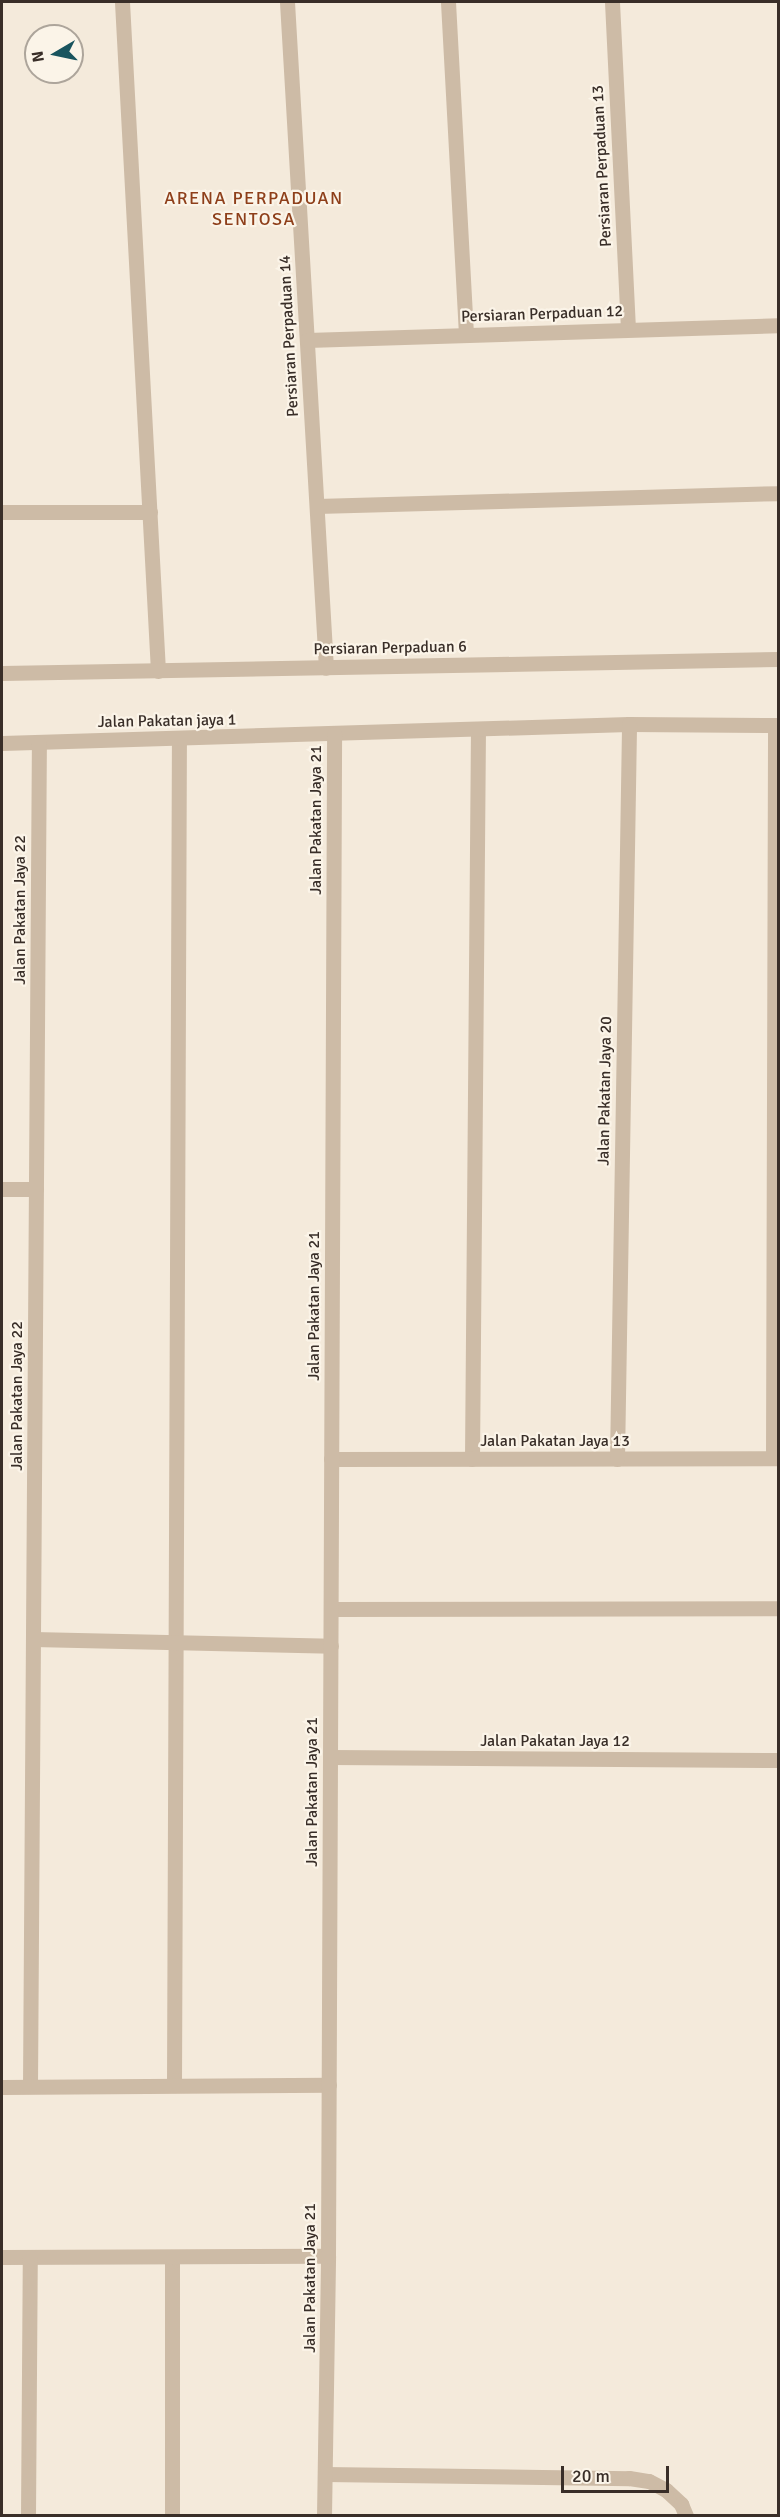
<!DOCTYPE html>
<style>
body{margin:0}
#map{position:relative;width:780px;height:2517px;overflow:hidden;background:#f4eadb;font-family:Signika,sans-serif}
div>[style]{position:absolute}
.lane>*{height:15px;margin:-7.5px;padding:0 7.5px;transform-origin:7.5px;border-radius:7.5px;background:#cdbba6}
.street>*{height:15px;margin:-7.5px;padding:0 7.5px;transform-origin:7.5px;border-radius:7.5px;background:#cdbba6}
span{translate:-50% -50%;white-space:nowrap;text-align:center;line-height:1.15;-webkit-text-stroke:4.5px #fbf4e8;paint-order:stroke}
.street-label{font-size:16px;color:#392e28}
.neighbourhood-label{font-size:18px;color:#8e3f1a;letter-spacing:1.5px}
.frame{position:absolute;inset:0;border:3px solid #392e28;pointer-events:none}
.north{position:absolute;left:24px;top:24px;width:60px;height:60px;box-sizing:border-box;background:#fbf4e8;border:2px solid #ada59b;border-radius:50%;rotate:261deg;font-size:16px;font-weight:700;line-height:24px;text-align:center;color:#392e28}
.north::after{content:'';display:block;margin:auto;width:21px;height:27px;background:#19545e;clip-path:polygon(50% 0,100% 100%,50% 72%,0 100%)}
.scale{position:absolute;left:561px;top:2466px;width:108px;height:27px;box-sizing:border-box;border:3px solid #392e28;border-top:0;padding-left:8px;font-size:18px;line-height:21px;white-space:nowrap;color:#392e28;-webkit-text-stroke:4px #fbf4e8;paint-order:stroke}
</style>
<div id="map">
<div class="lane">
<div style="left:122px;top:2px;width:670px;rotate:86.92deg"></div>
<div style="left:448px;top:2px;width:332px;rotate:86.9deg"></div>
<div style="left:317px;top:506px;width:461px;rotate:-1.6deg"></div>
<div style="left:2px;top:512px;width:148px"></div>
<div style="left:2px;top:1189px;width:34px"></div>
<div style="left:773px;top:1458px;width:733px;rotate:-89.84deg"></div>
<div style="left:472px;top:1459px;width:730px;rotate:-89.53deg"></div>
<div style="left:331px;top:1609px;width:447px;rotate:-0.1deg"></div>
<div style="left:174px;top:2085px;width:1346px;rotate:-89.79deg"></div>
<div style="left:172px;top:2516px;width:259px;rotate:-90deg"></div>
</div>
<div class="street">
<div style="left:287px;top:2px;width:667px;rotate:86.65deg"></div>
<div style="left:612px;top:2px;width:327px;rotate:87.2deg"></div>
<div style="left:307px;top:340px;width:471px;rotate:-1.8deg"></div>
<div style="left:2px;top:673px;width:776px;rotate:-1.03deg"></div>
<div style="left:2px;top:743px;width:627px;rotate:-1.74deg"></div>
<div style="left:629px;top:724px;width:149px;rotate:0.4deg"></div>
<div style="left:331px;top:1459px;width:447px;rotate:-0.1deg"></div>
<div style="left:617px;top:1459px;width:735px;rotate:-89.06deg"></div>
<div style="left:33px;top:1639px;width:298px;rotate:1.3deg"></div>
<div style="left:331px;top:1757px;width:447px;rotate:0.4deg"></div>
<div style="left:30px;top:2086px;width:1343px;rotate:-89.62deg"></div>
<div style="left:2px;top:2087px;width:327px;rotate:-0.4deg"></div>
<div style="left:2px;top:2257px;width:326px;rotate:-0.2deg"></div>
<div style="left:325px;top:2474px;width:304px;rotate:0.8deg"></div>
<div style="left:629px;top:2478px;width:20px;rotate:9deg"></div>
<div style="left:649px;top:2481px;width:19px;rotate:28deg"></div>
<div style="left:666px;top:2490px;width:21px;rotate:43deg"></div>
<div style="left:681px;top:2504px;width:13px;rotate:67deg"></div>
<div style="left:28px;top:2516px;width:259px;rotate:-89.6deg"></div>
<div style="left:324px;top:2516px;width:260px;rotate:-89.1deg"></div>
<div style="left:328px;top:2256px;width:1522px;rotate:-89.77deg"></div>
</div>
<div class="street-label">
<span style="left:602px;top:166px;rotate:-93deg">Persiaran Perpaduan 13</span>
<span style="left:542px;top:314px;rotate:-2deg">Persiaran Perpaduan 12</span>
<span style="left:289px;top:336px;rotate:-93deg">Persiaran Perpaduan 14</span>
<span style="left:390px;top:648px;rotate:-1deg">Persiaran Perpaduan 6</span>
<span style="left:167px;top:721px;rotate:-1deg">Jalan Pakatan jaya 1</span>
<span style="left:316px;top:820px;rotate:-90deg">Jalan Pakatan Jaya 21</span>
<span style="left:20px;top:910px;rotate:-90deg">Jalan Pakatan Jaya 22</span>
<span style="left:605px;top:1091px;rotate:-89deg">Jalan Pakatan Jaya 20</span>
<span style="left:314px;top:1306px;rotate:-90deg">Jalan Pakatan Jaya 21</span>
<span style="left:17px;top:1396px;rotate:-90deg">Jalan Pakatan Jaya 22</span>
<span style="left:555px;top:1441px">Jalan Pakatan Jaya 13</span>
<span style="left:555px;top:1741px">Jalan Pakatan Jaya 12</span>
<span style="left:312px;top:1792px;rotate:-90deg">Jalan Pakatan Jaya 21</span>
<span style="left:310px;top:2278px;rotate:-90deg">Jalan Pakatan Jaya 21</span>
</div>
<div class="neighbourhood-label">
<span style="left:254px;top:209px">ARENA PERPADUAN<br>SENTOSA</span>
</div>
<div class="frame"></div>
<div class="north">N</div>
<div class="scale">20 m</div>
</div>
